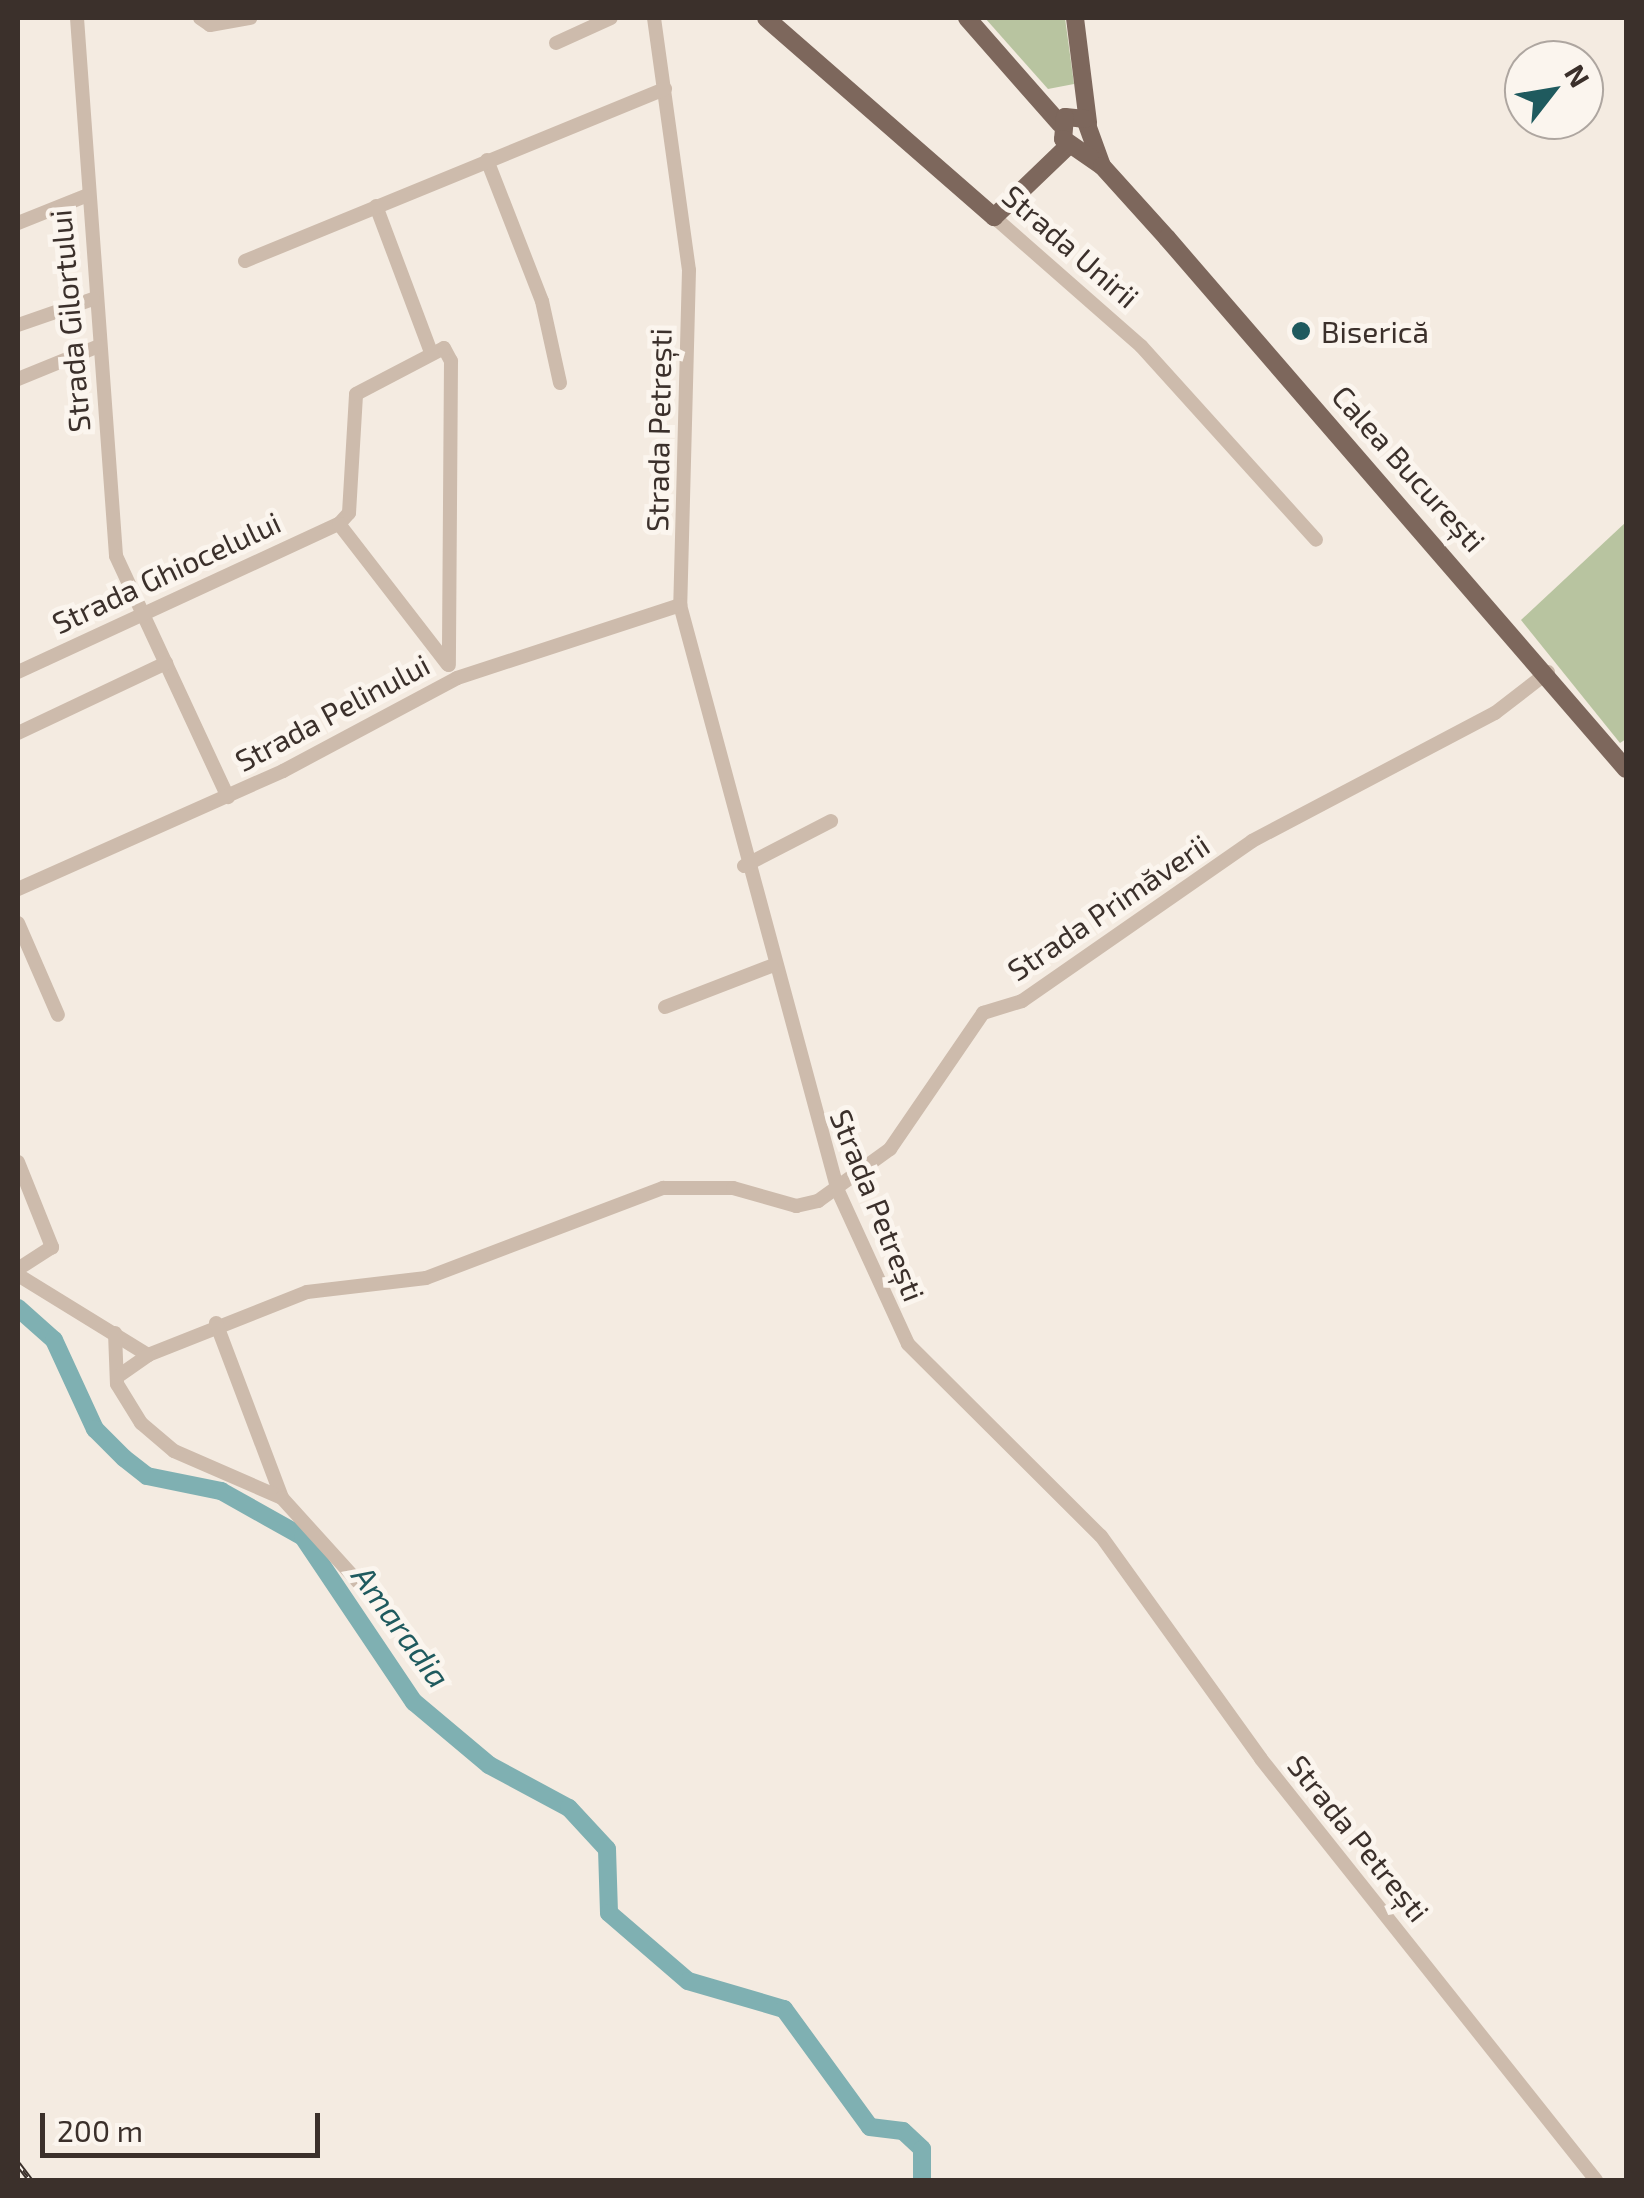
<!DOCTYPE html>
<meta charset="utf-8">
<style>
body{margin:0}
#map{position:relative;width:1644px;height:2198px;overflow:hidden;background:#f4ebe1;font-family:"Exo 2",sans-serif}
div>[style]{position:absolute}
.green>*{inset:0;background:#b8c4a0}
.river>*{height:18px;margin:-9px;padding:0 9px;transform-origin:9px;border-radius:9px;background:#7fb0b2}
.minor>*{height:14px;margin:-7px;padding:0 7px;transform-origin:7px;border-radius:7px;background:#cdbbac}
.major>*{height:18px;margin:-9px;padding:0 9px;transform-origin:9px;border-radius:9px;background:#7d675c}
.rail>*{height:6px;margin-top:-3px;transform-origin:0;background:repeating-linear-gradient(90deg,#fbf5ee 0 8px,#3b302b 0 16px);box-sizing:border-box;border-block:2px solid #3b302b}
.dots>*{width:28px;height:28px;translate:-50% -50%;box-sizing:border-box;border:5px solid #fbf5ee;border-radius:50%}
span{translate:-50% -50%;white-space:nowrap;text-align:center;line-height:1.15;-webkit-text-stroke:10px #fbf5ee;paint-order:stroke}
.street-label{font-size:30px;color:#3b302b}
.poi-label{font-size:30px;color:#3b302b}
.left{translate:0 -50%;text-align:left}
.water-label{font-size:32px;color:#1f5a5e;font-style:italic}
.frame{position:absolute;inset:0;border:20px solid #3b302b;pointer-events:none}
.north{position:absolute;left:1504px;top:40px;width:100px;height:100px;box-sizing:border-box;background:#fbf5ee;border:2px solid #aea6a0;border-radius:50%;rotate:59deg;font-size:28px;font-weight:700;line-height:40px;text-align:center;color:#3b302b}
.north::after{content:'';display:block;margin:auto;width:35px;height:45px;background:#1f5a5e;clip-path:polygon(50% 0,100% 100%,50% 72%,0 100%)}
.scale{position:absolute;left:40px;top:2113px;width:280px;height:45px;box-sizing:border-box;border:5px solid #3b302b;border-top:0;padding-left:12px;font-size:30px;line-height:35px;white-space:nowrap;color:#3b302b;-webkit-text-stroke:8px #fbf5ee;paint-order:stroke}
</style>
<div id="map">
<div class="green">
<div style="clip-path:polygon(985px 18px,1065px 18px,1074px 84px,1048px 89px)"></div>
<div style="clip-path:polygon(1626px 522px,1626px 739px,1620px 743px,1521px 620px)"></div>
</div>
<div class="river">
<div style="left:18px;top:1308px;width:48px;rotate:41.6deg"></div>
<div style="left:54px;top:1340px;width:98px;rotate:65.3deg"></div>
<div style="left:95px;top:1429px;width:41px;rotate:45deg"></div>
<div style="left:124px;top:1458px;width:29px;rotate:38deg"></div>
<div style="left:147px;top:1476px;width:76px;rotate:11.5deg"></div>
<div style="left:221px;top:1491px;width:94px;rotate:29.3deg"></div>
<div style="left:303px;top:1537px;width:199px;rotate:56.1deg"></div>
<div style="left:414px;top:1702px;width:98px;rotate:40deg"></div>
<div style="left:489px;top:1765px;width:91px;rotate:28.3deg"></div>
<div style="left:569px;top:1808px;width:56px;rotate:47.2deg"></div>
<div style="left:607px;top:1849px;width:64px;rotate:88.2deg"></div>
<div style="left:609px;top:1913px;width:104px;rotate:40.7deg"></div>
<div style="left:688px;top:1981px;width:100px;rotate:16.3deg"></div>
<div style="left:784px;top:2009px;width:146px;rotate:53.9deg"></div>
<div style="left:870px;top:2127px;width:33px;rotate:7deg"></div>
<div style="left:903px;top:2131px;width:26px;rotate:43deg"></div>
<div style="left:922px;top:2149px;width:31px;rotate:90deg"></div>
</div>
<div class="minor">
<div style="left:77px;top:18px;width:539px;rotate:85.85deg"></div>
<div style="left:116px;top:556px;width:266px;rotate:65.1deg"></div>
<div style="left:200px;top:18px;width:12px;rotate:35deg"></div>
<div style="left:210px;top:25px;width:41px;rotate:-9.9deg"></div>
<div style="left:654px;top:18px;width:254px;rotate:82.1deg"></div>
<div style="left:689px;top:270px;width:335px;rotate:91.5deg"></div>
<div style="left:680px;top:605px;width:607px;rotate:74.91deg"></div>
<div style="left:838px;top:1191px;width:168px;rotate:65.4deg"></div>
<div style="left:908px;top:1344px;width:272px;rotate:44.9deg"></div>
<div style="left:1101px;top:1536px;width:274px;rotate:54.3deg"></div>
<div style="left:1261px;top:1759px;width:538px;rotate:51.49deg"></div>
<div style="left:556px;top:43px;width:60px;rotate:-24.4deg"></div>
<div style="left:487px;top:160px;width:151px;rotate:68.7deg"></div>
<div style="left:542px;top:301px;width:84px;rotate:77.6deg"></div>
<div style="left:376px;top:206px;width:156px;rotate:69.4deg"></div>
<div style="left:994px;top:217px;width:196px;rotate:41.3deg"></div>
<div style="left:1141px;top:346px;width:261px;rotate:47.9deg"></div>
<div style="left:18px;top:223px;width:72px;rotate:-21.9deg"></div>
<div style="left:245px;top:261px;width:454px;rotate:-22.3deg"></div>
<div style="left:18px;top:325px;width:79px;rotate:-19.1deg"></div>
<div style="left:18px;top:379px;width:87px;rotate:-22.2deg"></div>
<div style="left:339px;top:524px;width:15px;rotate:-48deg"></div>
<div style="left:349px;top:513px;width:119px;rotate:-86.6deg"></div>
<div style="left:356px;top:394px;width:99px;rotate:-27.6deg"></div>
<div style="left:444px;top:348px;width:15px;rotate:62deg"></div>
<div style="left:451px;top:361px;width:304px;rotate:90.4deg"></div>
<div style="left:18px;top:672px;width:353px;rotate:-24.8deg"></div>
<div style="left:339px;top:524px;width:178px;rotate:52.3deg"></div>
<div style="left:18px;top:733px;width:164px;rotate:-25.3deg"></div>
<div style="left:744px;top:866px;width:98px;rotate:-27.3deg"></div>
<div style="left:18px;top:889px;width:290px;rotate:-24deg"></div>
<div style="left:283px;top:771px;width:197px;rotate:-28.1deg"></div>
<div style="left:457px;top:678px;width:235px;rotate:-18.1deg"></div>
<div style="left:18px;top:923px;width:100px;rotate:66.5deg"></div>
<div style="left:665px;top:1007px;width:114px;rotate:-21.1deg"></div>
<div style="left:18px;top:1162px;width:92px;rotate:68.2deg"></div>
<div style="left:52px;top:1247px;width:40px;rotate:147.1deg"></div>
<div style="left:18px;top:1275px;width:153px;rotate:31.6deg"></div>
<div style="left:148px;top:1355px;width:171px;rotate:-21.6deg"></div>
<div style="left:307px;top:1292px;width:120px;rotate:-6.7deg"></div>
<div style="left:426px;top:1278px;width:254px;rotate:-20.8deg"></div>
<div style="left:663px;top:1188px;width:70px"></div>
<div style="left:733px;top:1188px;width:66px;rotate:15.9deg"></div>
<div style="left:796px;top:1206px;width:23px;rotate:-13deg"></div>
<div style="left:818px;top:1201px;width:89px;rotate:-35.8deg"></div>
<div style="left:890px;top:1149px;width:165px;rotate:-55.6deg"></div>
<div style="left:983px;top:1013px;width:41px;rotate:-17.1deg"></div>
<div style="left:1022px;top:1001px;width:280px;rotate:-34.8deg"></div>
<div style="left:1252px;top:841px;width:275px;rotate:-27.8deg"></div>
<div style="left:1495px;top:713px;width:67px;rotate:-37.7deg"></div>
<div style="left:216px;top:1323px;width:187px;rotate:69.3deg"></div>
<div style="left:115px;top:1333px;width:51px;rotate:87.8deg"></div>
<div style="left:117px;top:1384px;width:46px;rotate:58.4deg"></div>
<div style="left:141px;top:1423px;width:43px;rotate:40.3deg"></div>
<div style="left:174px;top:1451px;width:118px;rotate:23.5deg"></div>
<div style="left:282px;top:1498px;width:174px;rotate:47.8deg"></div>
<div style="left:117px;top:1377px;width:38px;rotate:-35deg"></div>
</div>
<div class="major">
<div style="left:766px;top:18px;width:303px;rotate:41.1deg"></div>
<div style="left:994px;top:217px;width:105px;rotate:-43.8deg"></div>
<div style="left:967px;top:18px;width:141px;rotate:48.7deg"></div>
<div style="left:1075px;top:18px;width:106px;rotate:82.9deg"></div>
<div style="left:1102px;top:166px;width:50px;rotate:-109.9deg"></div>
<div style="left:1085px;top:119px;width:20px;rotate:-174deg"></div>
<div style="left:1065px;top:117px;width:22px;rotate:95deg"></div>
<div style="left:1063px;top:139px;width:47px;rotate:34.7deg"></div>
<div style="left:1102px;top:166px;width:97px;rotate:47.9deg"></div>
<div style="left:1167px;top:238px;width:702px;rotate:49.16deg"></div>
</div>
<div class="rail">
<div style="left:18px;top:2164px;width:20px;rotate:53deg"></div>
</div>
<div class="dots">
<div style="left:1301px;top:331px;background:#1f5a5e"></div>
</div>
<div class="street-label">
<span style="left:1071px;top:246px;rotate:41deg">Strada Unirii</span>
<span style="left:69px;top:321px;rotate:-95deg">Strada Gilortului</span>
<span style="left:658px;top:430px;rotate:-89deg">Strada Petrești</span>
<span style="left:1409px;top:468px;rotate:48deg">Calea București</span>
<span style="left:166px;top:572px;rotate:-25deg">Strada Ghiocelului</span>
<span style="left:332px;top:712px;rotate:-28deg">Strada Pelinului</span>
<span style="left:1108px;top:907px;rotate:-34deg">Strada Primăverii</span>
<span style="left:878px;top:1205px;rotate:68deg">Strada Petrești</span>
<span style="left:1359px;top:1838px;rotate:51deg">Strada Petrești</span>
</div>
<div class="poi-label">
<span class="left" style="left:1321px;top:331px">Biserică</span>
</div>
<div class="water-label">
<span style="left:402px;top:1626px;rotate:54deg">Amaradia</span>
</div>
<div class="frame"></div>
<div class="north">N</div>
<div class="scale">200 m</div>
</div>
